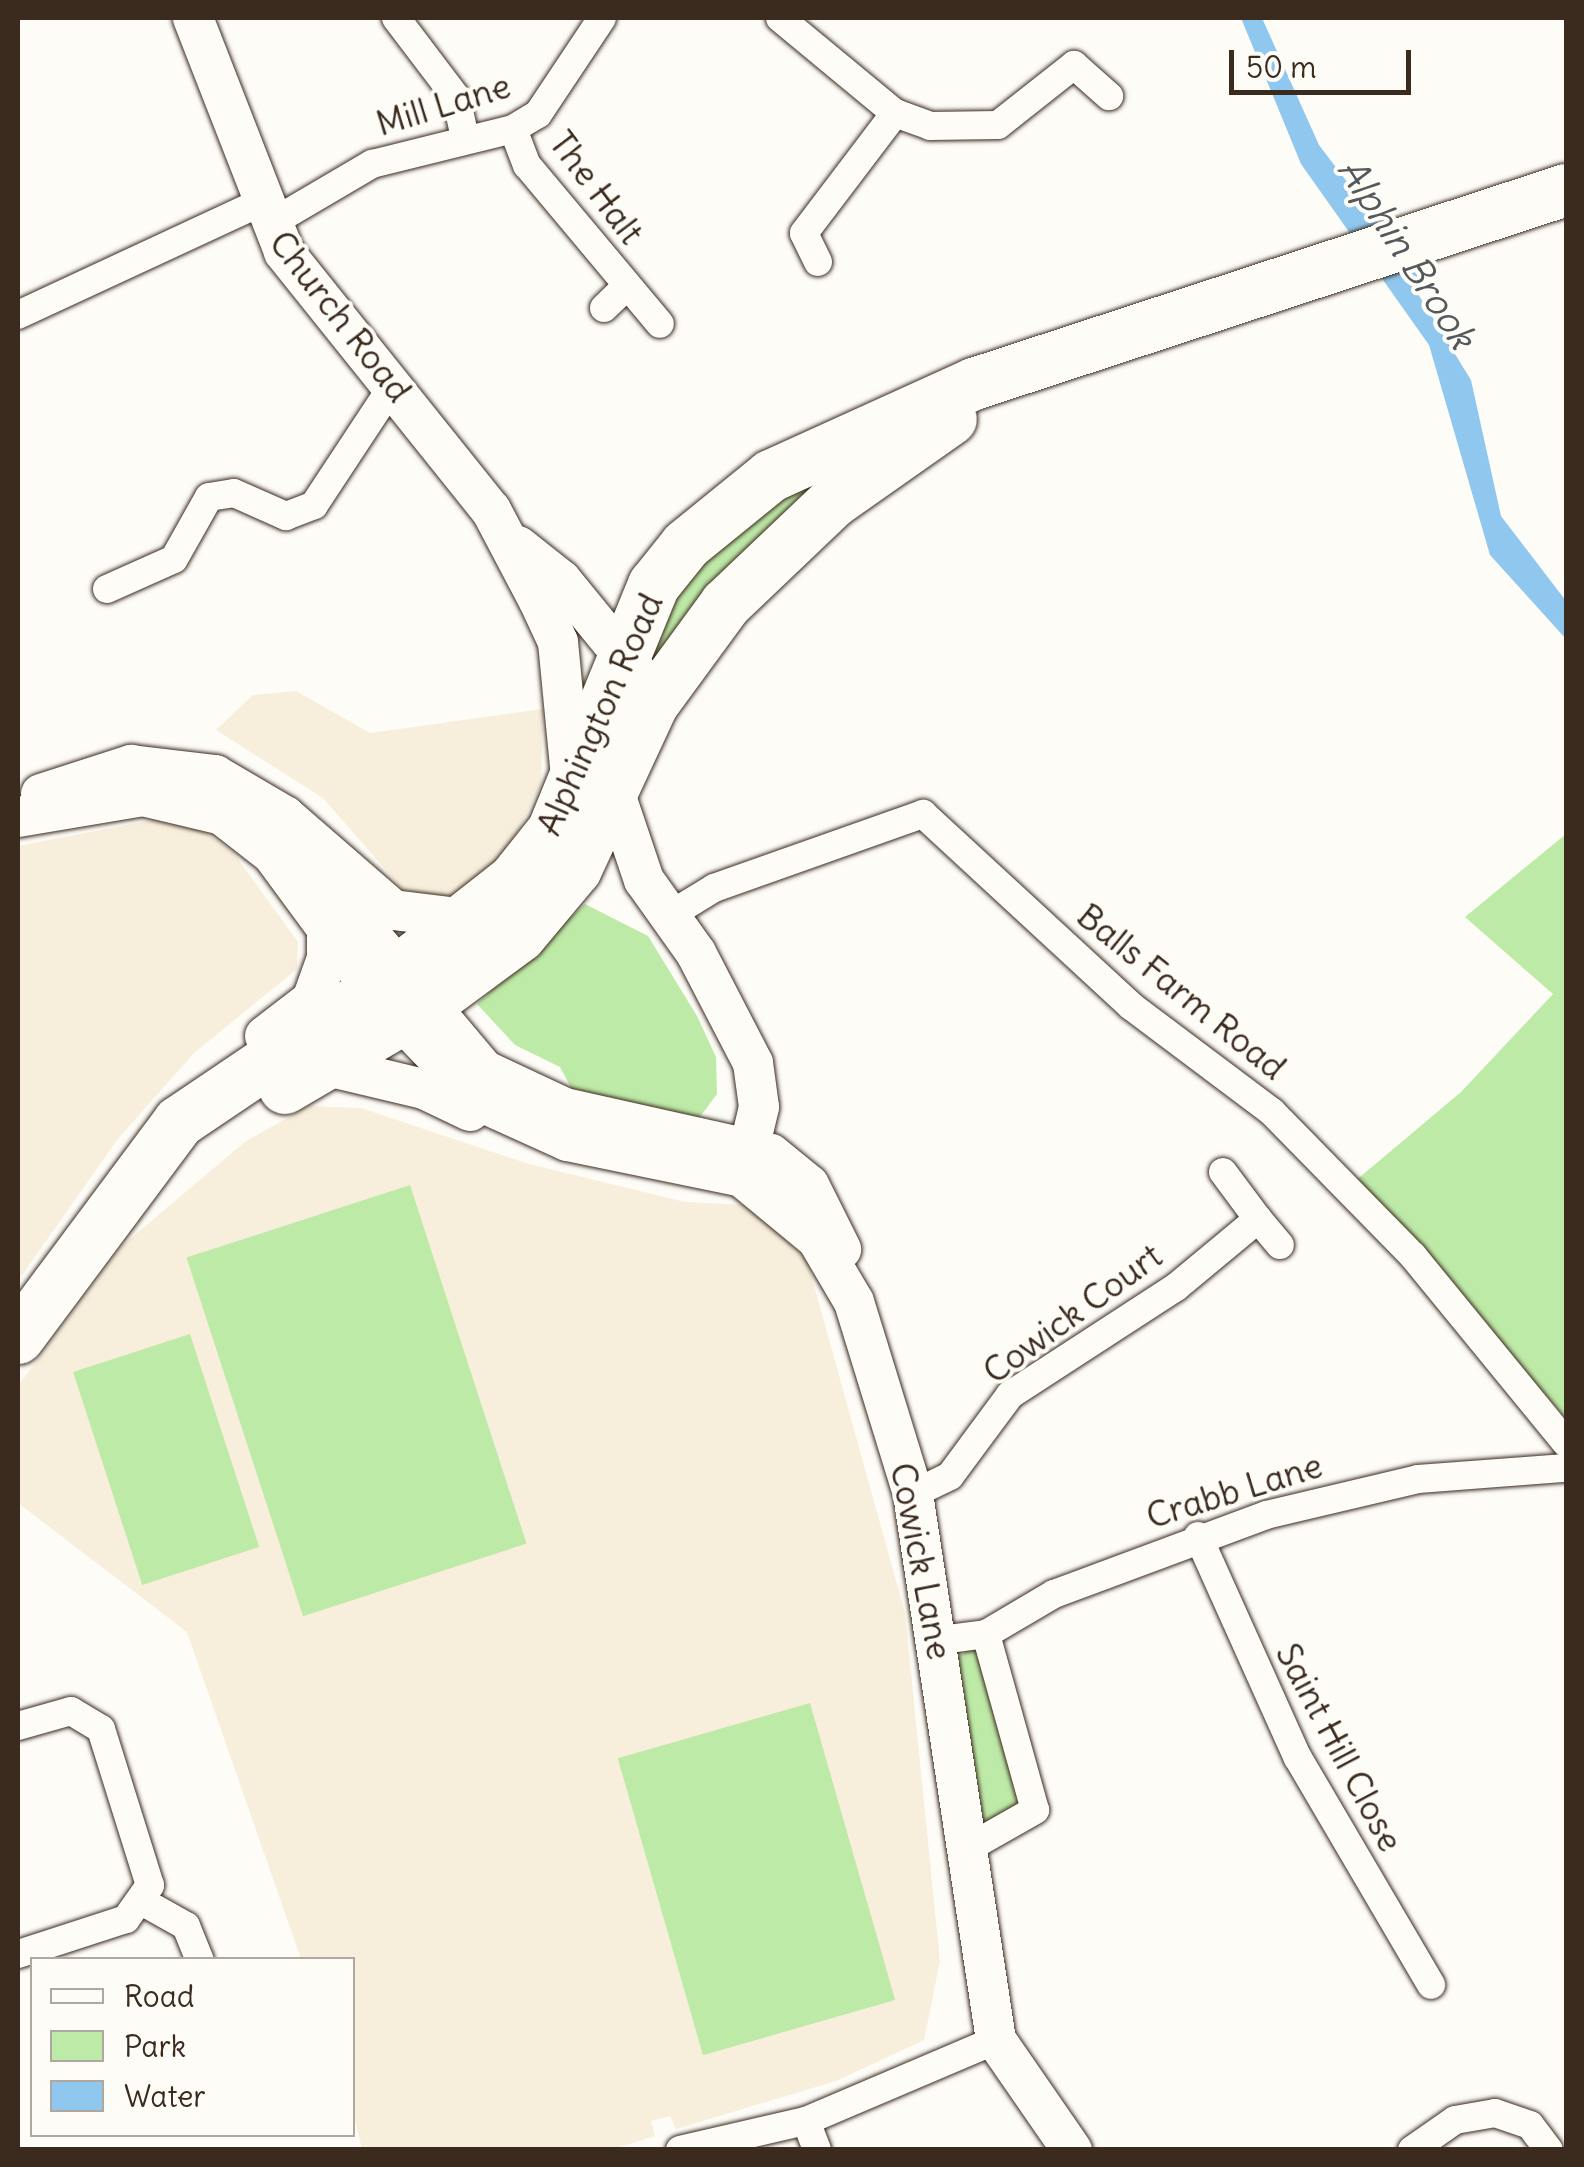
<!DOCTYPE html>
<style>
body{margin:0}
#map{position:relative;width:1584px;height:2167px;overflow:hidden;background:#fdfcf7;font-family:Delius,sans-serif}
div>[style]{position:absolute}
.built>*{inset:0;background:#f7efdc}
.green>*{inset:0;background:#beeaa8;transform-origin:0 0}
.water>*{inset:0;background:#90c7ee}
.roads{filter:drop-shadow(0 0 2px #3b2a1e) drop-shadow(0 0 2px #3b2a1e)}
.street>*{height:28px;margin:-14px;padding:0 14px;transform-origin:14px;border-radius:14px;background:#fdfcf7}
.secondary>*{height:40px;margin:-20px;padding:0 20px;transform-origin:20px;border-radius:20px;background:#fdfcf7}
.highway>*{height:52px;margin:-26px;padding:0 26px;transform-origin:26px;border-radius:26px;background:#fdfcf7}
span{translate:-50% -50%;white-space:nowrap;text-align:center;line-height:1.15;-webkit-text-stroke:8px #fdfcf7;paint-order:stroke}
.street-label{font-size:35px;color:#3b2a1e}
.water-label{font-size:38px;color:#54595c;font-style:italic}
.frame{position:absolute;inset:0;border:20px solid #3b2a1e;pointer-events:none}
.legend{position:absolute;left:30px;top:1957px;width:325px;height:180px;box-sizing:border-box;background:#fdfcf7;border:2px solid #afa8a0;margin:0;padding:12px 18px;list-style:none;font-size:30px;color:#3b2a1e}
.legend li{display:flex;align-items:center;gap:20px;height:50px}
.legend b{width:50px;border:2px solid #afa8a0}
.scale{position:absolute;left:1229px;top:50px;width:182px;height:45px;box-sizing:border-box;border:5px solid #3b2a1e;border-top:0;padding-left:12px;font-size:30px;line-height:35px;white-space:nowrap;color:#3b2a1e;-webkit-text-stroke:8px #fdfcf7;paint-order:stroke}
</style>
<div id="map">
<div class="built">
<div style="clip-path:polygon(296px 691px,370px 733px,543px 709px,541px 784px,482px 904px,418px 907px,323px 798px,216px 730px,253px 695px)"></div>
<div style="clip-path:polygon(153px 820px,200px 829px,232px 851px,298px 942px,297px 969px,194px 1053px,117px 1140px,18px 1281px,18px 846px)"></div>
<div style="clip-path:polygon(309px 1106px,361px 1108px,529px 1164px,685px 1202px,749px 1205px,807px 1260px,905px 1613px,940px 1961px,924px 2040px,836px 2081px,676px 2129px,670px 2116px,651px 2121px,655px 2136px,614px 2149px,362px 2149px,353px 2113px,352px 1960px,301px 1959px,187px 1632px,18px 1503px,18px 1386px,123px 1245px,246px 1141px)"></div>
</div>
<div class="green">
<div style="clip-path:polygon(831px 465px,661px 666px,639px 637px,687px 567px)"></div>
<div style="clip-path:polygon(1566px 834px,1566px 1418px,1354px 1182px,1461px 1092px,1553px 994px,1465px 917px)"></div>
<div style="clip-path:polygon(585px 904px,648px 936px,697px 1016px,716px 1057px,717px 1094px,699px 1118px,579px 1103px,560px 1067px,515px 1045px,477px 1004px)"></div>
<div style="left:410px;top:1185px;width:377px;height:235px;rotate:72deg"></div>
<div style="left:190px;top:1334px;width:224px;height:123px;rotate:72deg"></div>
<div style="clip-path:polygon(977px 1645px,1018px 1788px,1016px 1813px,982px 1828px,956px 1658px)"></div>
<div style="left:810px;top:1703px;width:309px;height:200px;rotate:74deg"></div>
</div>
<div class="water">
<div style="clip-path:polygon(1241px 18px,1262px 18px,1319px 145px,1417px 274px,1418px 294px,1471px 380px,1501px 516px,1566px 601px,1566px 639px,1490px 555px,1429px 345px,1301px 164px)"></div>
</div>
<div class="roads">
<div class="street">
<div style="left:396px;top:18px;width:99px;rotate:52.8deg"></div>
<div style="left:456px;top:97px;width:42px;rotate:77.6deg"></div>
<div style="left:780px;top:18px;width:149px;rotate:39.6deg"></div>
<div style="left:895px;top:113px;width:37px;rotate:20deg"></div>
<div style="left:930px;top:126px;width:68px;rotate:-0.8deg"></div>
<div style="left:998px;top:125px;width:97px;rotate:-38.3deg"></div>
<div style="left:1074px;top:65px;width:47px;rotate:41.5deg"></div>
<div style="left:513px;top:129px;width:39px;rotate:69deg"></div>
<div style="left:527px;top:165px;width:207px;rotate:50.1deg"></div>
<div style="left:268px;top:225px;width:121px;rotate:-30.4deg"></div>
<div style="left:372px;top:164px;width:145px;rotate:-13.9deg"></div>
<div style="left:513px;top:129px;width:29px;rotate:-31deg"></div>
<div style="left:538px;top:114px;width:115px;rotate:-56.3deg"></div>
<div style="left:818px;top:262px;width:32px;rotate:-116deg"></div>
<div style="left:804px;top:233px;width:151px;rotate:-52.8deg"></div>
<div style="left:604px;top:308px;width:30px;rotate:-44deg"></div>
<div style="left:18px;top:315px;width:268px;rotate:-24.9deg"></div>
<div style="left:107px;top:589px;width:73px;rotate:-24.1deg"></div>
<div style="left:174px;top:559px;width:71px;rotate:-60.6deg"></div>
<div style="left:209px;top:497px;width:25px;rotate:-9deg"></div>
<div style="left:234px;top:493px;width:57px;rotate:23.9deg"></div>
<div style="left:286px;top:516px;width:30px;rotate:-21deg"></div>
<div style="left:314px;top:505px;width:144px;rotate:-56.6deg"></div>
<div style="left:670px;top:915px;width:52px;rotate:-31.5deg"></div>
<div style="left:714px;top:888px;width:222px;rotate:-19.5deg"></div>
<div style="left:923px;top:814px;width:283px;rotate:42.7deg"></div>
<div style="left:1131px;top:1006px;width:176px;rotate:36.9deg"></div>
<div style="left:1272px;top:1112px;width:202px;rotate:45.6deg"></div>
<div style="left:1413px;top:1256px;width:242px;rotate:50.7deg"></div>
<div style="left:1223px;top:1172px;width:59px;rotate:53.3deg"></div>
<div style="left:913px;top:1494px;width:41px;rotate:-25.9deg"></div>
<div style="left:950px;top:1476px;width:101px;rotate:-53.5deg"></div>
<div style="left:1010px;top:1395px;width:197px;rotate:-33deg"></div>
<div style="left:1175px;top:1288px;width:108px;rotate:-39.7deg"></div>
<div style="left:1258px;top:1219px;width:34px;rotate:50deg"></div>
<div style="left:1198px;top:1536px;width:243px;rotate:65.8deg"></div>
<div style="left:1298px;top:1758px;width:263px;rotate:59.6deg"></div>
<div style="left:941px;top:1640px;width:45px;rotate:-7.6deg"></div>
<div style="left:986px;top:1634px;width:79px;rotate:-30.5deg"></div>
<div style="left:1054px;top:1594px;width:226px;rotate:-20.4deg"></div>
<div style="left:1266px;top:1515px;width:156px;rotate:-13.3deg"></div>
<div style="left:1418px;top:1479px;width:148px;rotate:-4.3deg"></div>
<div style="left:18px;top:1726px;width:55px;rotate:-15.8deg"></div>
<div style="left:71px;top:1711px;width:35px;rotate:31deg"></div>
<div style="left:101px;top:1729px;width:164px;rotate:72.6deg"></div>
<div style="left:150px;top:1885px;width:42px;rotate:125.2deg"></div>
<div style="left:126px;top:1919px;width:114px;rotate:162deg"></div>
<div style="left:970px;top:1847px;width:75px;rotate:-29.6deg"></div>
<div style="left:1035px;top:1810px;width:183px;rotate:-105.6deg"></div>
<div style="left:145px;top:1903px;width:47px;rotate:29.3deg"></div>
<div style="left:186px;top:1926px;width:37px;rotate:68deg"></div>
<div style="left:806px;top:2121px;width:31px;rotate:69deg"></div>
<div style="left:680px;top:2150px;width:129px;rotate:-13deg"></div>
<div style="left:806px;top:2121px;width:207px;rotate:-23.1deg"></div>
<div style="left:1412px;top:2150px;width:52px;rotate:-34.9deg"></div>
<div style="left:1455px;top:2120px;width:41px;rotate:-9.9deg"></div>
<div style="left:1495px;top:2113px;width:37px;rotate:19deg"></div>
<div style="left:1530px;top:2125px;width:31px;rotate:53deg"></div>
</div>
<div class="secondary">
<div style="left:193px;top:18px;width:251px;rotate:68.7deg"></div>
<div style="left:284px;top:252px;width:331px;rotate:51.3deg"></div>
<div style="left:491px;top:510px;width:103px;rotate:62.2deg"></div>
<div style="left:539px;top:601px;width:45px;rotate:65.1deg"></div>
<div style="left:558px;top:642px;width:135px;rotate:84.5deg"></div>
<div style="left:518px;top:546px;width:55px;rotate:38.3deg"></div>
<div style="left:561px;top:580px;width:122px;rotate:50.7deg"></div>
<div style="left:41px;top:794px;width:95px;rotate:-17.9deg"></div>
<div style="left:131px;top:765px;width:85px;rotate:6.8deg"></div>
<div style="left:215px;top:775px;width:81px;rotate:30.4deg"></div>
<div style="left:285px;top:816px;width:143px;rotate:41deg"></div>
<div style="left:393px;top:910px;width:74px;rotate:7deg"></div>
<div style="left:615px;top:794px;width:91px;rotate:71.4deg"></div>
<div style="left:644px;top:880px;width:90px;rotate:54.5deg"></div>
<div style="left:696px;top:953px;width:124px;rotate:62.6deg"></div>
<div style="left:753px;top:1063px;width:44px;rotate:82.2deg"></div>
<div style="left:759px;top:1107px;width:66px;rotate:103.2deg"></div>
<div style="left:285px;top:816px;width:101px;rotate:56.3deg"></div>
<div style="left:341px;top:900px;width:222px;rotate:49.9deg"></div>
<div style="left:484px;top:1070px;width:89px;rotate:25.1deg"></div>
<div style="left:565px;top:1108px;width:211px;rotate:12.6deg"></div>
<div style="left:771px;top:1154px;width:49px;rotate:39.2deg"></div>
<div style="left:809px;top:1185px;width:72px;rotate:63.4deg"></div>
<div style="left:18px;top:817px;width:127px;rotate:-9.5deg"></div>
<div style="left:143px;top:796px;width:81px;rotate:13.5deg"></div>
<div style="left:222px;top:815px;width:63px;rotate:38deg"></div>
<div style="left:272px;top:854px;width:170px;rotate:53.6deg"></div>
<div style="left:373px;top:991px;width:153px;rotate:46.1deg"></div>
<div style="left:479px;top:1101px;width:97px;rotate:24.4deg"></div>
<div style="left:567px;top:1141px;width:179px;rotate:11.6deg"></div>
<div style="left:742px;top:1177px;width:97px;rotate:39.6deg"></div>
<div style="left:817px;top:1239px;width:73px;rotate:59.6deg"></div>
<div style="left:854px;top:1302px;width:201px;rotate:72.9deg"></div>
<div style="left:913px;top:1494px;width:552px;rotate:81.36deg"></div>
<div style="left:996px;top:2040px;width:134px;rotate:55.4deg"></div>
<div style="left:265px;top:1036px;width:59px;rotate:-37.5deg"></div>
<div style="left:312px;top:1000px;width:45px;rotate:-70.3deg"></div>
<div style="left:327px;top:958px;width:35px;rotate:-90deg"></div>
<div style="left:323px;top:1065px;width:104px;rotate:13.4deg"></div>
<div style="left:424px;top:1089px;width:51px;rotate:25.6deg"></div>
</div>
<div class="highway">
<div style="left:285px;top:1088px;width:162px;rotate:-30.4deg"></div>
<div style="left:425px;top:1006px;width:118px;rotate:-36.4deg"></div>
<div style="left:520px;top:936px;width:87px;rotate:-50.1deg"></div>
<div style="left:576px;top:869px;width:181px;rotate:-65.1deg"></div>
<div style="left:652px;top:705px;width:125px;rotate:-53.8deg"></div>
<div style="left:726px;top:604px;width:148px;rotate:-43.6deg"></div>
<div style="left:833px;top:502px;width:144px;rotate:-35.1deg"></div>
<div style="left:18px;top:1338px;width:269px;rotate:-53.3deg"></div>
<div style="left:179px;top:1122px;width:234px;rotate:-34deg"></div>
<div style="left:373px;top:991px;width:179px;rotate:-38.2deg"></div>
<div style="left:514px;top:880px;width:63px;rotate:-51.5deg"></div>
<div style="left:553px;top:831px;width:266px;rotate:-67.7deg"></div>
<div style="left:654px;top:585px;width:51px;rotate:-51.3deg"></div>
<div style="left:686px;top:545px;width:109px;rotate:-39.1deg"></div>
<div style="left:771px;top:476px;width:223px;rotate:-24.4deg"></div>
<div style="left:974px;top:384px;width:623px;rotate:-18.14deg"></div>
</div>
</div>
<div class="street-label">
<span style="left:443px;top:104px;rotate:-17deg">Mill Lane</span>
<span style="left:597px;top:187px;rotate:53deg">The Halt</span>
<span style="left:341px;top:316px;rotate:52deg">Church Road</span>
<span style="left:599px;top:714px;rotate:-66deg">Alphington Road</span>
<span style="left:1182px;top:991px;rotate:39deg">Balls Farm Road</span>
<span style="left:1072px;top:1313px;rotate:-36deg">Cowick Court</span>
<span style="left:1234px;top:1490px;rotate:-17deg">Crabb Lane</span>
<span style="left:922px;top:1561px;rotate:79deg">Cowick Lane</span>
<span style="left:1340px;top:1747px;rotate:62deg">Saint Hill Close</span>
</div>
<div class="water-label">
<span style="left:1407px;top:253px;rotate:57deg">Alphin Brook</span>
</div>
<div class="frame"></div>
<ul class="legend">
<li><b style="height:12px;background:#fdfcf7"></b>Road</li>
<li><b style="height:28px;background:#beeaa8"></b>Park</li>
<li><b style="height:28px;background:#90c7ee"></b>Water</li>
</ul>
<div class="scale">50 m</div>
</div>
